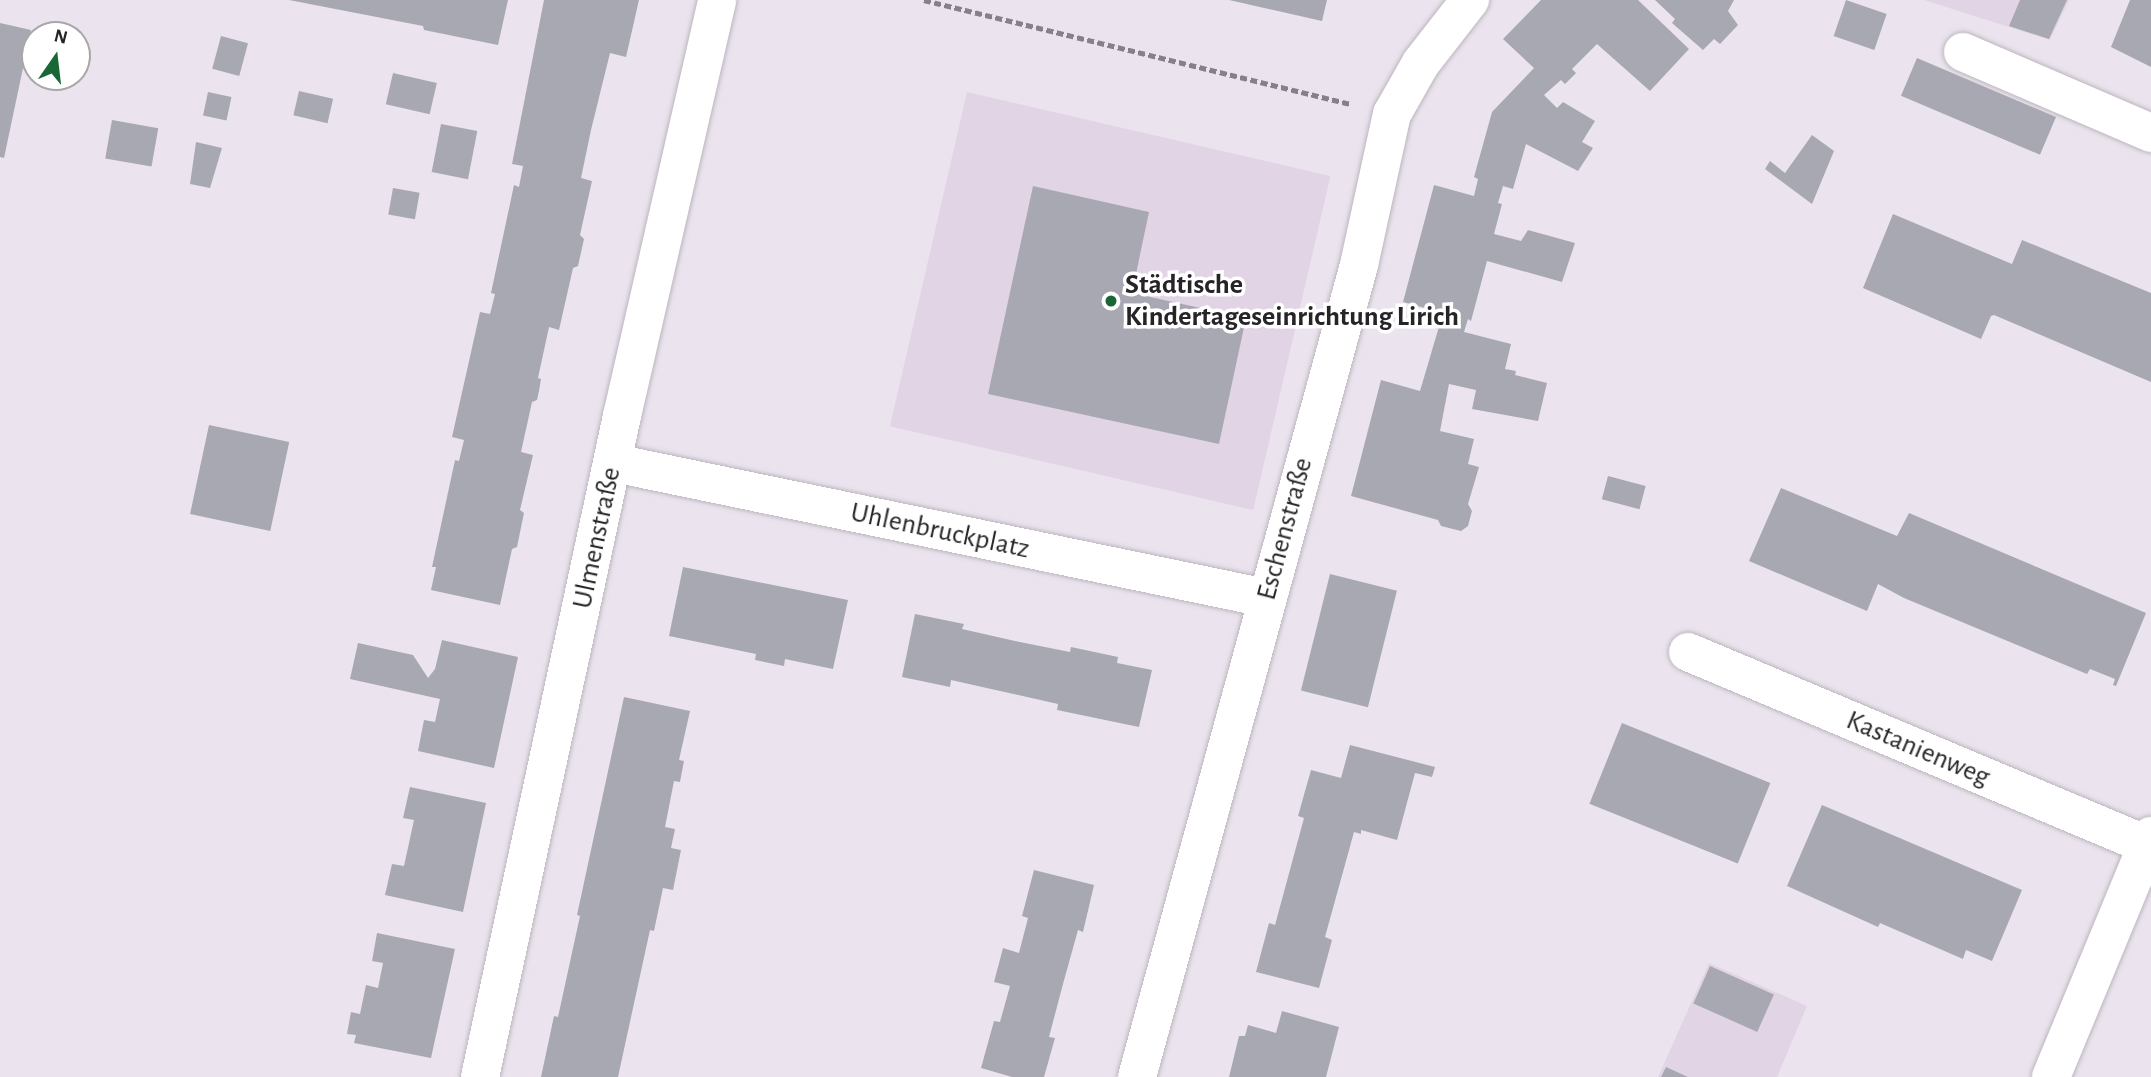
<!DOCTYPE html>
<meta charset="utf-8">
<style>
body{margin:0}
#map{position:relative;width:2151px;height:1077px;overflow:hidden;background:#ebe4ee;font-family:"Alegreya Sans",sans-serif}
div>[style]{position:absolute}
.built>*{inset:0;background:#e1d5e5;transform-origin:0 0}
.building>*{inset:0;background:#a8a8b2;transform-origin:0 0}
.path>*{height:4.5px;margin-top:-2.25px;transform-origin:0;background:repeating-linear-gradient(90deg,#868188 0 7px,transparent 0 10.5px)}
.roads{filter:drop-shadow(0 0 2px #bcb5be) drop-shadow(0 0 2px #bcb5be)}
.minor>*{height:38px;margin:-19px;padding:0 19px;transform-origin:19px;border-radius:19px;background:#fff}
.tertiary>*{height:38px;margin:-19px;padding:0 19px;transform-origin:19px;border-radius:19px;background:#fff}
.dots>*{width:19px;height:19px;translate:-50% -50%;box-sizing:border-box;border:4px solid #fff;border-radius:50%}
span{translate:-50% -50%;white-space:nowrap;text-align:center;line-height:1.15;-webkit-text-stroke:7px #fff;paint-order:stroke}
.poi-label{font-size:28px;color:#262427;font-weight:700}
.left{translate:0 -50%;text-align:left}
.street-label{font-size:28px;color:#262427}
.north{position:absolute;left:21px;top:21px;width:70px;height:70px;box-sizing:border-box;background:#fff;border:2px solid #a8a7a9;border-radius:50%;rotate:14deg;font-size:19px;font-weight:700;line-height:28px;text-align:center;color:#262427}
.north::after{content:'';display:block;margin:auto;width:24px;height:32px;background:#196736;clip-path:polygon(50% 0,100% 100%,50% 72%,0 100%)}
</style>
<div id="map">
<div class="built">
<div style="clip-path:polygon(1924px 0,2069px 0,2050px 40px)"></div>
<div style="left:967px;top:92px;width:373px;height:343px;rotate:13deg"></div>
<div style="clip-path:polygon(1709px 963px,1807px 1006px,1777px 1077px,1658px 1077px)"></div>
</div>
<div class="building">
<div style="clip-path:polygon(289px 0,508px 0,498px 45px,424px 30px,423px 26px)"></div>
<div style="clip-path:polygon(544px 0,639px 0,626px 57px,610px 53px,591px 130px,581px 178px,592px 181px,580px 235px,584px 239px,578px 266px,573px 268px,559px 330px,549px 327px,538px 378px,541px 379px,539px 391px,537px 400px,532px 402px,521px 452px,533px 455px,520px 510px,524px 513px,517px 547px,512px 549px,500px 605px,431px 590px,436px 567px,432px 567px,455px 460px,459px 461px,464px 440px,452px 437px,480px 312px,490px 314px,495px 294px,491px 293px,514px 185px,519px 187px,523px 166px,512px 164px)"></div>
<div style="clip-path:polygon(1229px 0,1327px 0,1322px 21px)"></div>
<div style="clip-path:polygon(1541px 0,1638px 0,1689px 49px,1650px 91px,1597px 44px,1572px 69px,1576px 73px,1565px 84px,1561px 80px,1544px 95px,1557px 108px,1563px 102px,1595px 121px,1582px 142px,1593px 148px,1578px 171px,1526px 144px,1513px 189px,1503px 186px,1498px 203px,1502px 204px,1494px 234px,1521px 241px,1528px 230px,1575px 243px,1562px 282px,1487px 261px,1471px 321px,1468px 319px,1464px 332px,1511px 344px,1505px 369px,1516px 371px,1515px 375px,1547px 383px,1538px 421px,1472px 409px,1476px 390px,1449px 384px,1440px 431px,1474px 439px,1468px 464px,1479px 467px,1468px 504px,1472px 511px,1468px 526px,1461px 531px,1441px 526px,1438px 520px,1351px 496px,1381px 380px,1420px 391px,1443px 313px,1403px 302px,1434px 185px,1474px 196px,1478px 179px,1474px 177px,1492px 112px,1534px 68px,1503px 39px)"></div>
<div style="clip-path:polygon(1655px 0,1734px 0,1728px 11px,1738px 25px,1720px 44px,1714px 39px,1703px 50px,1672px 23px,1675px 19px)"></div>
<div style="left:1846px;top:0;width:43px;height:38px;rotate:19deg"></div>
<div style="clip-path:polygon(2020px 0,2067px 0,2049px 39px,2009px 26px)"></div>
<div style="clip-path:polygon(2130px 0,2151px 0,2151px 67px,2111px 47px)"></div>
<div style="clip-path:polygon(0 23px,31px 30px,4px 158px,0 157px)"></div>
<div style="left:221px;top:36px;width:28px;height:34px;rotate:15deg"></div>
<div style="left:1917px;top:58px;width:151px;height:41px;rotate:23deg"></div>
<div style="left:393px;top:73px;width:45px;height:32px;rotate:13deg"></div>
<div style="left:299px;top:91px;width:35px;height:25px;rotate:13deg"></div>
<div style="left:208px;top:92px;width:24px;height:24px;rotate:12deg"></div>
<div style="left:112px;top:120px;width:47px;height:39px;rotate:10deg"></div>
<div style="left:441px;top:124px;width:37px;height:49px;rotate:11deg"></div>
<div style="clip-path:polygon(1812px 135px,1834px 151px,1812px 204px,1765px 169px,1770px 161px,1785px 173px)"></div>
<div style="clip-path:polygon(196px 142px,222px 148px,210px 188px,190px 184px)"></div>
<div style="clip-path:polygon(1033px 186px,1149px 212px,1132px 293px,1246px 318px,1219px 444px,988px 394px)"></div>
<div style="left:393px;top:188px;width:27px;height:27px;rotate:10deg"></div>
<div style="clip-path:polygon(1893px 214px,2012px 264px,2022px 240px,2151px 293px,2151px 382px,1994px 315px,1991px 316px,1981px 339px,1863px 288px)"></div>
<div style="left:209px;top:425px;width:82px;height:91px;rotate:12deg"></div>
<div style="left:1608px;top:476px;width:39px;height:24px;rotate:15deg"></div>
<div style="clip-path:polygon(1781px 488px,1897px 536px,1909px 513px,2146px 613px,2116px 686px,2113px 685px,2115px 679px,2090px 669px,2087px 674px,1904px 598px,1878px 584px,1867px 611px,1749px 561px)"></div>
<div style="clip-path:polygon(683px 567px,848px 600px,833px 669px,785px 659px,784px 666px,755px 660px,756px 654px,669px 636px)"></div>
<div style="left:1330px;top:574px;width:69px;height:120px;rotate:14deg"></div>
<div style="clip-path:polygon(915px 614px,964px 624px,962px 629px,1015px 641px,1070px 652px,1071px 647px,1118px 657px,1117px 663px,1152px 670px,1139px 727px,1057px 710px,1058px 704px,951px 680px,950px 687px,902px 677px)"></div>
<div style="clip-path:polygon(442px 640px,518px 657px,494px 768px,418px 751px,424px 720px,435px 722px,440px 699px,350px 679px,358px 643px,413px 655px,428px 678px,435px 669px)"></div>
<div style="clip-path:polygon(624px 697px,690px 711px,679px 760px,684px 761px,680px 782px,674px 781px,665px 827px,675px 829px,671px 848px,681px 850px,673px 890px,663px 888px,654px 931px,650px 930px,618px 1077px,541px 1077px,554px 1016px,558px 1017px,580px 916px,577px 915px)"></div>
<div style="left:1622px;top:723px;width:160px;height:87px;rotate:22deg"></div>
<div style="clip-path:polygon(1350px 745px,1435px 767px,1432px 777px,1415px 773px,1397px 840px,1361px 830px,1361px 834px,1354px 832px,1325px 937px,1332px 940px,1319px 988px,1256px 972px,1269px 923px,1275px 925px,1304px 818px,1298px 816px,1311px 770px,1341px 778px)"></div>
<div style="clip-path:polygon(410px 787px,486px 803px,463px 912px,385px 895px,392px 864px,404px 866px,414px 820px,403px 818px)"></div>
<div style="clip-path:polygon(1822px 805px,2022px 890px,1992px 961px,1966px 950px,1963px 959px,1880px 923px,1878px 927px,1787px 886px)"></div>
<div style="clip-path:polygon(1034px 870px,1094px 885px,1083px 932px,1078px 930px,1063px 984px,1049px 1037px,1055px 1038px,1044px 1077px,1012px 1077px,981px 1068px,994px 1021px,1000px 1022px,1010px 986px,994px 982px,1003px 948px,1019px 953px,1028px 918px,1022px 916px)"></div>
<div style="clip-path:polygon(377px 933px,455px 949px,431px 1058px,354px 1043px,356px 1035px,347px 1034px,351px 1012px,360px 1014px,366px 985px,378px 988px,383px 963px,372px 961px)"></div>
<div style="left:1710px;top:966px;width:70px;height:41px;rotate:24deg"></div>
<div style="clip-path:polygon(1282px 1011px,1339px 1027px,1326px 1077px,1229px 1077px,1239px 1036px,1245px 1036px,1248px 1025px,1276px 1033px)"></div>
<div style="clip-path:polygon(1666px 1067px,1688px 1077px,1661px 1077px)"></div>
</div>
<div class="path">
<div style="left:924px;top:0;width:439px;rotate:13.7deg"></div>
</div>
<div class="roads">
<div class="minor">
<div style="left:1963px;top:52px;width:205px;rotate:23.3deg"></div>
<div style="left:614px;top:463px;width:666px;rotate:11.7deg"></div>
<div style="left:1688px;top:652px;width:498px;rotate:22.8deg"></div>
<div style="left:1137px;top:1077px;width:842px;rotate:-74.71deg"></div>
<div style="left:1359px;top:265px;width:155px;rotate:-77.7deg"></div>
<div style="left:1392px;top:114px;width:59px;rotate:-60.4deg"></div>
<div style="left:1421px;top:63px;width:80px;rotate:-52.1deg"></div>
<div style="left:2051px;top:1077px;width:261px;rotate:-67.5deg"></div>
</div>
<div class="tertiary">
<div style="left:480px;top:1077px;width:676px;rotate:-77.88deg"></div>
<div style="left:622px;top:416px;width:427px;rotate:-77.1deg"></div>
</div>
</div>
<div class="dots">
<div style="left:1111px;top:301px;background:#196736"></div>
</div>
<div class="poi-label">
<span class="left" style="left:1125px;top:301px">Städtische<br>Kindertageseinrichtung Lirich</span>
</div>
<div class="street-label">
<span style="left:1285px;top:529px;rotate:-75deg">Eschenstraße</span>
<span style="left:940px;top:531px;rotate:12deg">Uhlenbruckplatz</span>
<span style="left:597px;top:538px;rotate:-78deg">Ulmenstraße</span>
<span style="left:1918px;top:749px;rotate:23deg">Kastanienweg</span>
</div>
<div class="north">N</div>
</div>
